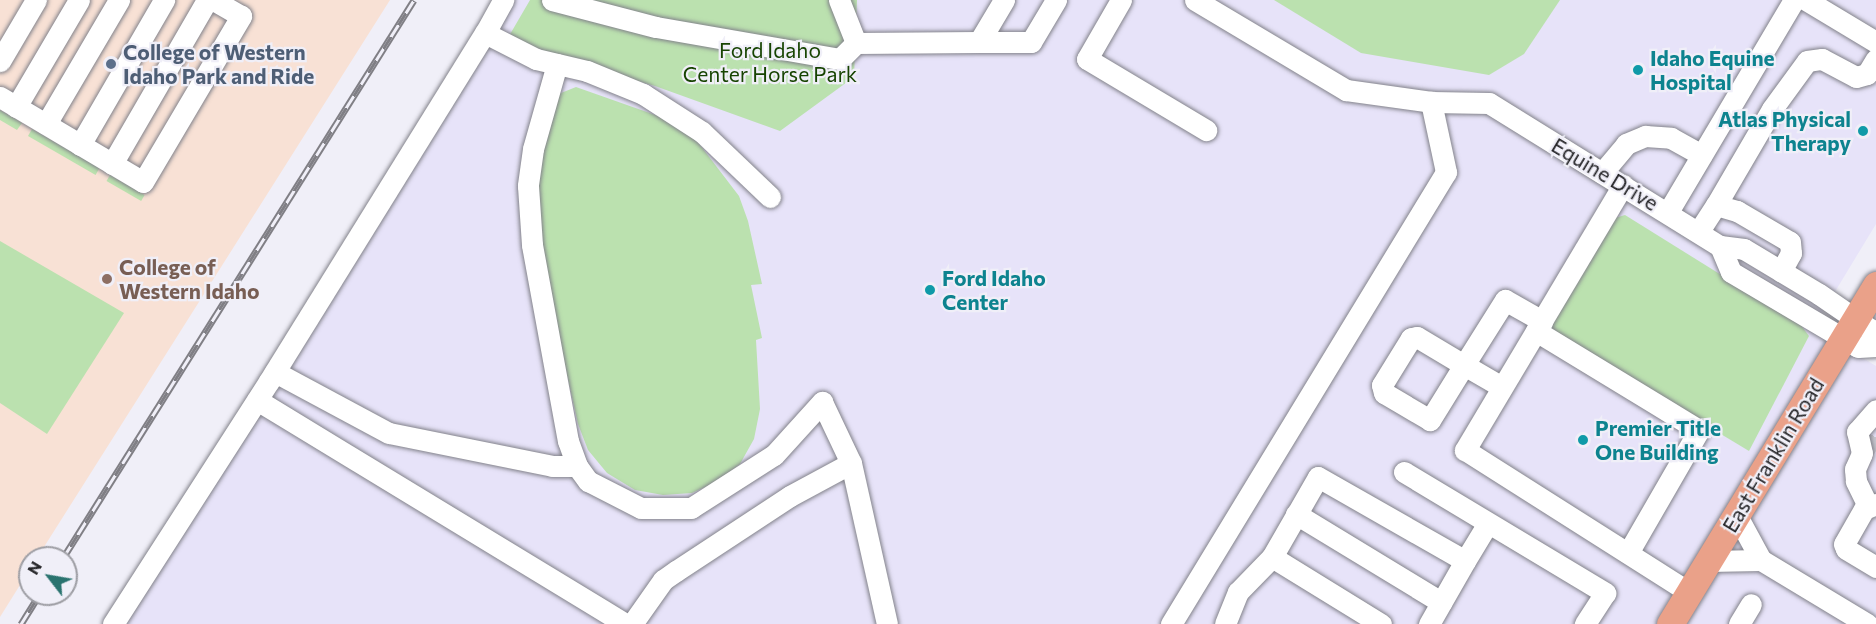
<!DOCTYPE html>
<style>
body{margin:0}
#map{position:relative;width:1876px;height:624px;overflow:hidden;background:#f0eff8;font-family:Commissioner,sans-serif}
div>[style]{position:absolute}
.commercial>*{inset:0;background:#e7e3f9}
.education>*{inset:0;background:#f8e1d5}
.green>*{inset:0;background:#bbe1af;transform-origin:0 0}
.minor-tunnel>*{height:21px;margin-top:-10.5px;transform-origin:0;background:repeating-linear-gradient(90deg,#c7c6ce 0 21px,transparent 0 31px)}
.roads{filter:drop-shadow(0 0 2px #82828a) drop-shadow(0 0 2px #82828a)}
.minor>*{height:21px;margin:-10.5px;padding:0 10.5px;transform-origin:10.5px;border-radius:10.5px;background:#fff}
.major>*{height:27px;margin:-13.5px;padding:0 13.5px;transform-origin:13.5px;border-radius:13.5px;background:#eaa189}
.rail>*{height:7px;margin-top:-3.5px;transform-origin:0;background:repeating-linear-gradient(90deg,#f0eff8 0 14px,#807f85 0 28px);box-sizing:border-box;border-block:2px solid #807f85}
.dots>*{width:16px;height:16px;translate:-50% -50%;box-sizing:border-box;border:3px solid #f0eff8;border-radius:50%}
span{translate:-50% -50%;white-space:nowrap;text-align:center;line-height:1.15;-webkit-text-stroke:4.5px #f0eff8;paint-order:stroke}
.park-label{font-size:21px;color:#174402}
.service-label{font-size:21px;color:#4e5e75;font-weight:700}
.left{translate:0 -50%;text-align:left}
.culture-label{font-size:21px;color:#0d838f;font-weight:700}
.right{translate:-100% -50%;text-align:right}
.street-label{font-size:21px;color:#242427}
.education-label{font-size:21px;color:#785e54;font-weight:700}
.north{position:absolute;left:18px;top:546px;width:60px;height:60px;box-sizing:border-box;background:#f0eff8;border:2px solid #9e9ea4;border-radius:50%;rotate:301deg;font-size:16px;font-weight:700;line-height:24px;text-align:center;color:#242427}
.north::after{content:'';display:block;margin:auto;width:21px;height:27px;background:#2a736f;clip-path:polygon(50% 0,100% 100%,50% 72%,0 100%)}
</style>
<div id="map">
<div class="commercial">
<div style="clip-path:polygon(506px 0,1876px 0,1876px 224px,1813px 328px,1876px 366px,1876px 624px,111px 624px)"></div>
</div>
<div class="education">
<div style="clip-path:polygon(0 0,390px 0,37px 558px,30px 558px,30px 569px,0 617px)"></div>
</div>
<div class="green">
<div style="clip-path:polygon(530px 0,857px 0,854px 77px,780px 131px,655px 86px,505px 43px)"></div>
<div style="clip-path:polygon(1274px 0,1560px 0,1524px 54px,1489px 75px,1361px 53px)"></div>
<div style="clip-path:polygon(576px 87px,661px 117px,697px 141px,739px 196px,748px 221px,762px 284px,751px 285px,762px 338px,756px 340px,760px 409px,754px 439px,740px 464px,716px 482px,692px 493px,663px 495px,635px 490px,607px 473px,588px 450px,578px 424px,542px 264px,537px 156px,556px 95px)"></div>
<div style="clip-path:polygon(0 110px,22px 123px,17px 130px,0 120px)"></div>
<div style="left:32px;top:129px;width:78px;height:8px;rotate:30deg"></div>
<div style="left:110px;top:175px;width:40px;height:7px;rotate:30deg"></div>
<div style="clip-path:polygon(1625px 215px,1800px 324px,1809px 336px,1749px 451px,1548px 330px,1615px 218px)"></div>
<div style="clip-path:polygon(0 241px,124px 313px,47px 434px,0 403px)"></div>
</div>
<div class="minor-tunnel">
<div style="left:1862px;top:453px;width:26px;rotate:-58deg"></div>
</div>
<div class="roads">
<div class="minor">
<div style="left:552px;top:0;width:107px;rotate:14.6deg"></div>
<div style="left:656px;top:27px;width:187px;rotate:9.9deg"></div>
<div style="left:840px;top:59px;width:23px;rotate:-45deg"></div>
<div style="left:856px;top:43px;width:46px;rotate:-111.6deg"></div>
<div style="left:1121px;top:0;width:68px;rotate:120deg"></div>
<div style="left:1087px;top:59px;width:139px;rotate:30.8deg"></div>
<div style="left:1195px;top:0;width:176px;rotate:30.8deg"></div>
<div style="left:1346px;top:90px;width:86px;rotate:8deg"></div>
<div style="left:1431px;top:102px;width:58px;rotate:1deg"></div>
<div style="left:1489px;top:103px;width:272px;rotate:31.8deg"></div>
<div style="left:1720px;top:246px;width:24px;rotate:7deg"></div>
<div style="left:1744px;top:249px;width:87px;rotate:31deg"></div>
<div style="left:1819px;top:294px;width:62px;rotate:34.5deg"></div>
<div style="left:1870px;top:329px;width:15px;rotate:79deg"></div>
<div style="left:1806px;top:0;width:82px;rotate:31deg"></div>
<div style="left:485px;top:33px;width:38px;rotate:-61deg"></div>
<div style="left:979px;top:42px;width:52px"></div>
<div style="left:1031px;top:42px;width:49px;rotate:-59.2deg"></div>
<div style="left:856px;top:43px;width:123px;rotate:-0.5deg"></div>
<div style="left:979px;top:42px;width:49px;rotate:-59.2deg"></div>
<div style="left:0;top:61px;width:71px;rotate:-59.5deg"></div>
<div style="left:557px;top:64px;width:88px;rotate:105.8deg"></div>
<div style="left:533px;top:149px;width:37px;rotate:98deg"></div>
<div style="left:528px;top:186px;width:59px;rotate:86.1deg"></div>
<div style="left:532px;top:245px;width:199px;rotate:79.6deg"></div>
<div style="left:568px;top:441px;width:27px;rotate:70deg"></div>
<div style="left:577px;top:466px;width:19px;rotate:54deg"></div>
<div style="left:588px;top:481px;width:59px;rotate:27deg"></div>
<div style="left:641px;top:508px;width:50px"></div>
<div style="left:691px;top:508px;width:98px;rotate:-32.6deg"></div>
<div style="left:774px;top:455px;width:72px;rotate:-47.8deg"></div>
<div style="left:822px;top:402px;width:68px;rotate:64.6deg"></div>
<div style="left:851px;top:463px;width:165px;rotate:77.4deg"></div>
<div style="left:0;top:97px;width:166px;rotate:30.7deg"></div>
<div style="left:143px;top:182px;width:193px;rotate:-59.4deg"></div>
<div style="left:241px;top:16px;width:32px;rotate:-150deg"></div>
<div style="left:16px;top:107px;width:124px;rotate:-59.5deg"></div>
<div style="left:46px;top:124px;width:144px;rotate:-59.5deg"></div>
<div style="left:80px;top:145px;width:168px;rotate:-59.9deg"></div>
<div style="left:112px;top:164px;width:190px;rotate:-59.9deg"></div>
<div style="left:1602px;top:173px;width:38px;rotate:-50deg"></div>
<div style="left:1626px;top:144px;width:21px;rotate:-23deg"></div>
<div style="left:1645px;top:136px;width:26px;rotate:4deg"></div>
<div style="left:1671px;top:138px;width:35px;rotate:29deg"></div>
<div style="left:1623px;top:185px;width:309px;rotate:120.8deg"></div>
<div style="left:1465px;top:450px;width:265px;rotate:32.4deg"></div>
<div style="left:1716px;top:205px;width:111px;rotate:-59.7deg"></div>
<div style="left:1772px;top:109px;width:59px;rotate:-53.9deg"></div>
<div style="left:1807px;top:61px;width:15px;rotate:-8deg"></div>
<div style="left:1822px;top:59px;width:38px;rotate:28deg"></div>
<div style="left:1856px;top:77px;width:11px;rotate:-15deg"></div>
<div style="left:1867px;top:74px;width:17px;rotate:-59deg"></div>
<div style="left:1668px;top:212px;width:247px;rotate:-59.3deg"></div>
<div style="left:1699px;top:231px;width:31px;rotate:-57deg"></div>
<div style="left:1716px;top:205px;width:22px;rotate:16deg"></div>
<div style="left:1737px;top:211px;width:61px;rotate:30.3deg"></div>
<div style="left:1790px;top:242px;width:11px;rotate:85deg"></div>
<div style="left:1791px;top:253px;width:21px;rotate:119deg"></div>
<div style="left:1720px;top:246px;width:28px;rotate:67deg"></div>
<div style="left:1731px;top:272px;width:147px;rotate:30.6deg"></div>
<div style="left:1858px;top:347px;width:18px;rotate:-3deg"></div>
<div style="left:1536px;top:331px;width:191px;rotate:31.3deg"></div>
<div style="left:1699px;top:430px;width:142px;rotate:120deg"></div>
<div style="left:275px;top:372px;width:129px;rotate:28.2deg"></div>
<div style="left:389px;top:433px;width:166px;rotate:11.4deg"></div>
<div style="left:552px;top:466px;width:25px"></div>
<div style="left:1502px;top:387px;width:44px;rotate:-149.9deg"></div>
<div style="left:1464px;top:365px;width:65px;rotate:121.7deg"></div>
<div style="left:1430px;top:420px;width:53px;rotate:-149.6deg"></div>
<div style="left:1384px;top:393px;width:8px;rotate:-104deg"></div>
<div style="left:1382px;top:385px;width:55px;rotate:-58.3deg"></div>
<div style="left:1411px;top:338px;width:6px;rotate:-9deg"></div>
<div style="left:1417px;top:337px;width:55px;rotate:30.8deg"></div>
<div style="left:1464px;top:365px;width:77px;rotate:-57.8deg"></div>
<div style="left:1505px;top:300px;width:43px;rotate:29.6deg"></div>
<div style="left:257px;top:400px;width:431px;rotate:31.3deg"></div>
<div style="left:1404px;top:472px;width:235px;rotate:31deg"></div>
<div style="left:1605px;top:593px;width:37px;rotate:123deg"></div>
<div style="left:1876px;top:504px;width:13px;rotate:157deg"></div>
<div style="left:1864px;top:509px;width:40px;rotate:119.7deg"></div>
<div style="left:1844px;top:544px;width:5px;rotate:68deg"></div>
<div style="left:1846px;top:549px;width:35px;rotate:31deg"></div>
<div style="left:1868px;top:506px;width:28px;rotate:-116deg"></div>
<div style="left:1856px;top:481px;width:12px;rotate:-95deg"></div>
<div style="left:1855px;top:469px;width:17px;rotate:-66deg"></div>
<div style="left:1862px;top:453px;width:22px;rotate:-103deg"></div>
<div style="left:1857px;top:432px;width:29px;rotate:-49deg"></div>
<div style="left:1296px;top:514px;width:170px;rotate:31.3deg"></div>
<div style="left:1736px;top:514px;width:52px;rotate:61.5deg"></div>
<div style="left:1761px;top:560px;width:124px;rotate:31.1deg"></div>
<div style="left:1272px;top:557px;width:128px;rotate:31.6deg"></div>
<div style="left:1465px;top:561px;width:44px;rotate:-58.8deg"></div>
<div style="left:1708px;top:561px;width:53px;rotate:-1.1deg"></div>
<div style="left:113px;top:624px;width:289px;rotate:-57.3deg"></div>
<div style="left:269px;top:381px;width:410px;rotate:-58.2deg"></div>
<div style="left:485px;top:33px;width:57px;rotate:27deg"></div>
<div style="left:536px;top:59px;width:52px;rotate:13.2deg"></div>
<div style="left:587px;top:71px;width:61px;rotate:22.3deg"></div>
<div style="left:643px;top:94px;width:70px;rotate:32.8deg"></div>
<div style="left:702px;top:132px;width:94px;rotate:43.7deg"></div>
<div style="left:632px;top:624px;width:54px;rotate:-54.8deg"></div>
<div style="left:663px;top:580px;width:16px;rotate:-35deg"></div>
<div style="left:676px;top:571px;width:136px;rotate:-33.3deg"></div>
<div style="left:790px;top:496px;width:69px;rotate:-28.4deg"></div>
<div style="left:1171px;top:624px;width:529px;rotate:-58.68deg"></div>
<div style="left:1446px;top:172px;width:72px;rotate:-102.1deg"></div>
<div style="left:1225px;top:624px;width:35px;rotate:-68deg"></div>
<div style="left:1238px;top:592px;width:49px;rotate:-45.8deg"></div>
<div style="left:1272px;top:557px;width:92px;rotate:-60.1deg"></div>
<div style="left:1318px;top:477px;width:169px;rotate:29.7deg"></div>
<div style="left:1465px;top:561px;width:73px;rotate:119.7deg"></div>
<div style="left:1739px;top:624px;width:23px;rotate:-59deg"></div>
</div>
<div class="major">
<div style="left:1670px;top:624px;width:397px;rotate:-58.7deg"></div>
</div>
</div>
<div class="rail">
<div style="left:63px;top:558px;width:659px;rotate:-57.83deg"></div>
<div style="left:21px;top:624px;width:36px;rotate:-58deg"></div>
</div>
<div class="dots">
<div style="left:111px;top:64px;background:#5c6f8a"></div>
<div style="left:1638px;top:70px;background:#0f9aa8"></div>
<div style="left:1863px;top:131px;background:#0f9aa8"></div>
<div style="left:107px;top:279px;background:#8d6e63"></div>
<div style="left:930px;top:290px;background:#0f9aa8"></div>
<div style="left:1583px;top:440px;background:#0f9aa8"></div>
</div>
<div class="park-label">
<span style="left:770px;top:62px">Ford Idaho<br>Center Horse Park</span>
</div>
<div class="service-label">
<span class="left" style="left:123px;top:64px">College of Western<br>Idaho Park and Ride</span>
</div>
<div class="culture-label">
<span class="left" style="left:1650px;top:70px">Idaho Equine<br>Hospital</span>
<span class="right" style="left:1851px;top:131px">Atlas Physical<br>Therapy</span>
<span class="left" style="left:942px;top:290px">Ford Idaho<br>Center</span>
<span class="left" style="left:1595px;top:440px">Premier Title<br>One Building</span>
</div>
<div class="street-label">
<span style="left:1605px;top:174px;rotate:31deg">Equine Drive</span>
<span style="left:1773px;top:455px;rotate:-59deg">East Franklin Road</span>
</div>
<div class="education-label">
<span class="left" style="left:119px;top:279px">College of<br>Western Idaho</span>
</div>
<div class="north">N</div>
</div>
